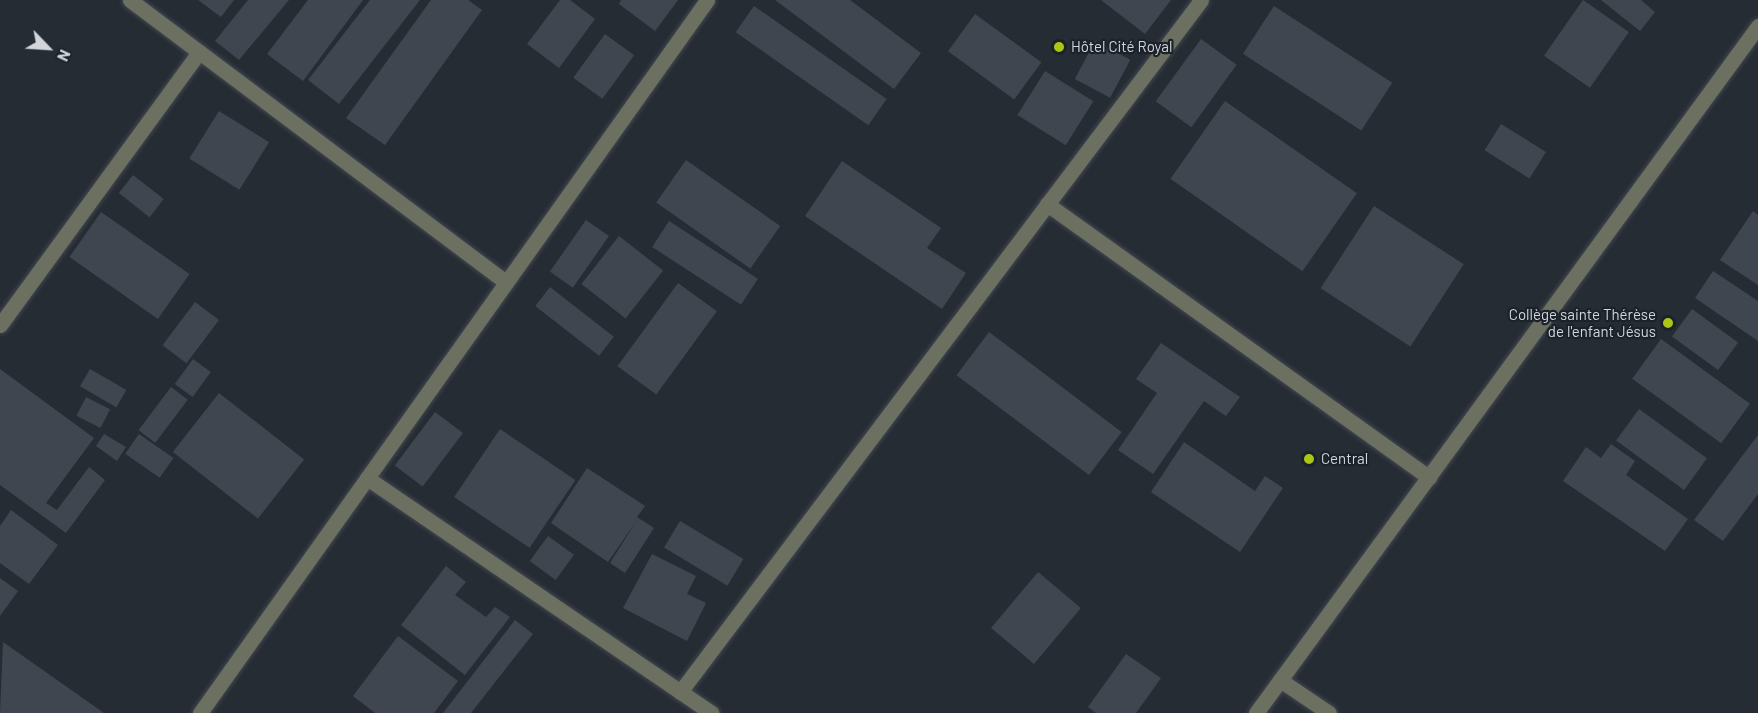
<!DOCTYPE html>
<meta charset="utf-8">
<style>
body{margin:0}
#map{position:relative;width:1758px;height:713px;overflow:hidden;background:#262c34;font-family:Barlow,sans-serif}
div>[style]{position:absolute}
.building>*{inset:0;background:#40464f;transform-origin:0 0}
.roads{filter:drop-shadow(0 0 2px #42474f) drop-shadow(0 0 2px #42474f)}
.minor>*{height:15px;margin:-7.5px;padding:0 7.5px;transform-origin:7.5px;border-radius:7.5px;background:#6c7061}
.dots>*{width:16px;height:16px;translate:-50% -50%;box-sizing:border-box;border:3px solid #1c222a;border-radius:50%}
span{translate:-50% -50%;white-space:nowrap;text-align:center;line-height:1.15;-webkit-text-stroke:4.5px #1c222a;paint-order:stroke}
.poi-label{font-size:15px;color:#d2d6db}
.left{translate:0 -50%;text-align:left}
.right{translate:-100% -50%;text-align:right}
.north{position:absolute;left:18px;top:18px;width:60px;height:60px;-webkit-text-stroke:4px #1c222a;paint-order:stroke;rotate:115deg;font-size:16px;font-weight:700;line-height:24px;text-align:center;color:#d2d6db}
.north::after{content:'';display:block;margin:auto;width:21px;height:27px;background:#d2d6db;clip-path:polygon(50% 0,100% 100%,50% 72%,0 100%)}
</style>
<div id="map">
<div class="building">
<div style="clip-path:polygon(198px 0,234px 0,221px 17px)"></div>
<div style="clip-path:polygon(248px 0,289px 0,239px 60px,215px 41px)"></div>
<div style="clip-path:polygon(308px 0,363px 0,303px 81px,267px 54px)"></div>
<div style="clip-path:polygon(370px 0,420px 0,339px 104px,308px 80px)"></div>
<div style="clip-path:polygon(431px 0,468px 0,482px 10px,385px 145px,346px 118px)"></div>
<div style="clip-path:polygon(560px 0,570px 0,595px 19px,559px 68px,527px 44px)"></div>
<div style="clip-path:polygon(621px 0,678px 0,655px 31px,619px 4px)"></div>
<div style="clip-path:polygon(775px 0,850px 0,921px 53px,894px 89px)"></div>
<div style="clip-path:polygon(1101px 0,1171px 0,1145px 34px)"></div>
<div style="left:1583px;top:0;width:56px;height:68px;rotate:35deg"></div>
<div style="clip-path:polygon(1601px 0,1641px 0,1655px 12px,1640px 31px)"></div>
<div style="left:754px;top:6px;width:162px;height:32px;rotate:35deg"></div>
<div style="left:1274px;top:6px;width:141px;height:57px;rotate:33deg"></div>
<div style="left:975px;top:14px;width:82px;height:46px;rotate:36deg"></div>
<div style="left:605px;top:34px;width:36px;height:54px;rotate:36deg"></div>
<div style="left:1201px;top:39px;width:44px;height:77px;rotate:36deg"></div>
<div style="left:1095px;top:41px;width:40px;height:43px;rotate:28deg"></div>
<div style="left:1045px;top:71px;width:57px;height:52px;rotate:32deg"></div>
<div style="left:1225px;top:101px;width:161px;height:95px;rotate:35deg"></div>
<div style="left:219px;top:111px;width:59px;height:56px;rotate:32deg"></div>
<div style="left:1501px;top:124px;width:53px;height:31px;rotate:32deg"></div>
<div style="left:686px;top:160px;width:115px;height:52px;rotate:35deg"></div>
<div style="clip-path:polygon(842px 161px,941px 228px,927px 248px,966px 273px,942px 309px,805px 216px)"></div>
<div style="left:133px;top:175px;width:39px;height:23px;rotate:38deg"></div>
<div style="left:1374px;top:206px;width:107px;height:98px;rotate:33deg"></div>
<div style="clip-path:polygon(1753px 211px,1758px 215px,1758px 285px,1720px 260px)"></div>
<div style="left:101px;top:212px;width:108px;height:55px;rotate:35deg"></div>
<div style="left:586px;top:220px;width:28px;height:63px;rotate:35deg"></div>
<div style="left:669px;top:221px;width:106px;height:31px;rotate:33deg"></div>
<div style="left:619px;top:236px;width:56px;height:61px;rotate:38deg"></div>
<div style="clip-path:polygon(1713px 271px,1758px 301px,1758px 341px,1695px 298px)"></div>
<div style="left:678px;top:283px;width:48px;height:103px;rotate:36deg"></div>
<div style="left:550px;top:287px;width:81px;height:24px;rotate:38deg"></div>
<div style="left:195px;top:302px;width:30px;height:54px;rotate:37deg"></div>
<div style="left:1692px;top:309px;width:57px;height:34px;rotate:36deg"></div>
<div style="left:989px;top:332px;width:166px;height:54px;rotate:37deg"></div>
<div style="left:1661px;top:339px;width:110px;height:49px;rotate:36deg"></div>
<div style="clip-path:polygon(1161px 343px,1240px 397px,1226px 416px,1204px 401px,1153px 474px,1118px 450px,1157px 393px,1136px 379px)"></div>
<div style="left:193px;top:359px;width:22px;height:31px;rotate:36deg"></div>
<div style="clip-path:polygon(0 369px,94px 438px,46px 503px,57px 510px,89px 467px,105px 480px,66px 533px,0 485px)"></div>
<div style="left:90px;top:369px;width:42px;height:20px;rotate:30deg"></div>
<div style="left:171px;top:387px;width:21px;height:54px;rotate:37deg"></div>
<div style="left:219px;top:393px;width:108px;height:75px;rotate:38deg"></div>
<div style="left:86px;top:397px;width:27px;height:21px;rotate:27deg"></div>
<div style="left:1639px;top:409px;width:84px;height:39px;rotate:36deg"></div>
<div style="left:435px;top:412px;width:35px;height:67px;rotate:37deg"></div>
<div style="left:500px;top:429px;width:91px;height:82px;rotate:34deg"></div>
<div style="clip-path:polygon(104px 434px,126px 447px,117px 461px,96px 446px)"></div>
<div style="left:139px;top:434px;width:42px;height:24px;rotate:35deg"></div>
<div style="clip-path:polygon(1758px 435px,1758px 494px,1723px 541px,1694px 520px)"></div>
<div style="clip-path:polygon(1184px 442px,1255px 491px,1265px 476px,1283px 488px,1240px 552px,1151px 492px)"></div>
<div style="clip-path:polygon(1611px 444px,1635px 461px,1626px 475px,1688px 519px,1665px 551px,1563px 481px,1586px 447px,1601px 458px)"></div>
<div style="clip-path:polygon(587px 468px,645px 506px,637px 517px,654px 528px,625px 573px,610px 563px,637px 520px,608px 562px,551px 523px)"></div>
<div style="clip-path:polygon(11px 510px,58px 545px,29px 584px,0 563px,0 526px)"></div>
<div style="left:680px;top:521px;width:74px;height:31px;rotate:31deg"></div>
<div style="left:548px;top:536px;width:32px;height:31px;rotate:36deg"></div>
<div style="clip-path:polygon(652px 554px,696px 576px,687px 594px,706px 603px,687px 641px,623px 608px)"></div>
<div style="clip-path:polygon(446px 566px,466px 582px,455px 595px,486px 617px,495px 607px,510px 617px,465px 675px,401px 625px)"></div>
<div style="left:1038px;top:572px;width:56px;height:73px;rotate:40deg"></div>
<div style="clip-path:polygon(0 578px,18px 591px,0 616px)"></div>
<div style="clip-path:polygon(515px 620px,533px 634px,471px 713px,443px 713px)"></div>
<div style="clip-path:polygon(398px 636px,458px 681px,434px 713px,375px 713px,353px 696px)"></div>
<div style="clip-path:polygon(3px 642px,104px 713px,0 713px)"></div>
<div style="clip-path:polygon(1126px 654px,1161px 678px,1136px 713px,1096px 713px,1088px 707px)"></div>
</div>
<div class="roads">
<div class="minor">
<div style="left:130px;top:0;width:470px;rotate:36.9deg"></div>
<div style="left:1047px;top:204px;width:470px;rotate:35.6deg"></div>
<div style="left:0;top:325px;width:338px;rotate:-53.9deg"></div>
<div style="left:367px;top:478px;width:417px;rotate:34.3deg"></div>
<div style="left:1280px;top:680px;width:59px;rotate:34deg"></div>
<div style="left:680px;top:692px;width:866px;rotate:-53.02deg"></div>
<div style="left:200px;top:713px;width:875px;rotate:-54.58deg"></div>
<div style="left:1256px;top:713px;width:851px;rotate:-53.84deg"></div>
</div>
</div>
<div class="dots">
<div style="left:1059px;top:47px;background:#abc716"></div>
<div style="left:1668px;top:323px;background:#abc716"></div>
<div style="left:1309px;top:459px;background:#abc716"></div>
</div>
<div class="poi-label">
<span class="left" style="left:1071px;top:47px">Hôtel Cité Royal</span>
<span class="right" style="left:1656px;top:323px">Collège sainte Thérèse<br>de l'enfant Jésus</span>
<span class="left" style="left:1321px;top:459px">Central</span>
</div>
<div class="north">N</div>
</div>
